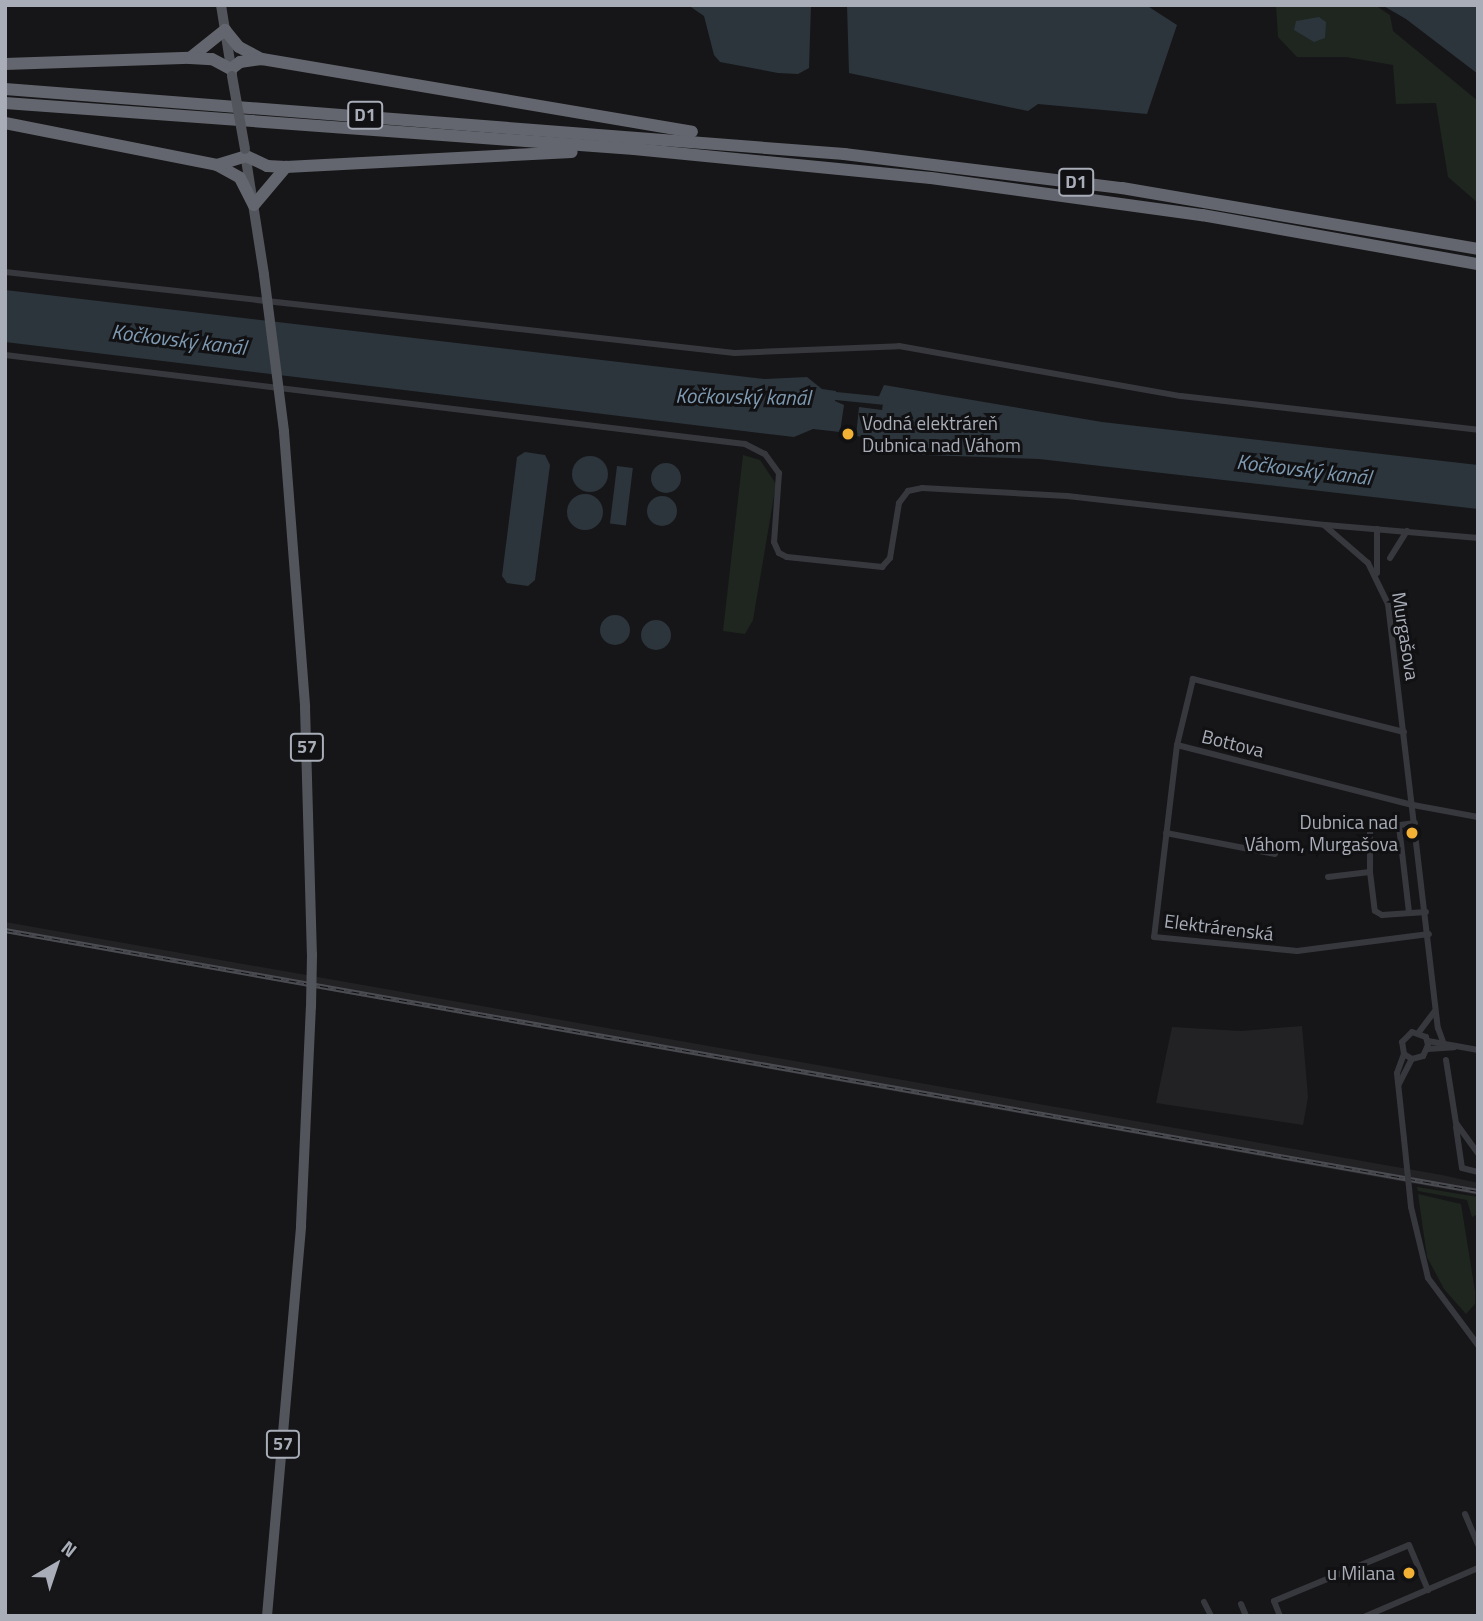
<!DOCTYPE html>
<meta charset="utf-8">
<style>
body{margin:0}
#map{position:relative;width:1483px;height:1621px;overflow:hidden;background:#161618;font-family:"Titillium Web",sans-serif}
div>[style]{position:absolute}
.built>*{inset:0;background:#222225}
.green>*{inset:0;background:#1e261f}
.water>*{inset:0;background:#2c353c;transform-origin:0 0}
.round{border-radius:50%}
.canal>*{height:8px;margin:-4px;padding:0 4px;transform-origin:4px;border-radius:4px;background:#2c353c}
.street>*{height:6px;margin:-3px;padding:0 3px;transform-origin:3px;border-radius:3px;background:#37383d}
.primary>*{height:10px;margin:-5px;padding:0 5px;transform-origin:5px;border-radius:5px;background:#53555c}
.highway>*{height:12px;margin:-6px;padding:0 6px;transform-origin:6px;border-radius:6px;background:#63666e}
.rail>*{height:5px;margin-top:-2.5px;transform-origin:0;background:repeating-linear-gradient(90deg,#111113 0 8px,#4a4c52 0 16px);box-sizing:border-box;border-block:2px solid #4a4c52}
.street-bridge>*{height:6px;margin:-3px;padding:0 3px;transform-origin:3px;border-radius:3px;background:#37383d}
.primary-bridge>*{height:10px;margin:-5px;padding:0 5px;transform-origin:5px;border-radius:5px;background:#53555c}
.dots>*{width:19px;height:19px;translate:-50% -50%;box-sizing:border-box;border:4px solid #111113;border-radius:50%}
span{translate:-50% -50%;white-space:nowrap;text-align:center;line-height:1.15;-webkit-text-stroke:6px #111113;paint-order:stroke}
.shield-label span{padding:2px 5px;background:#111113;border:2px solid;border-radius:5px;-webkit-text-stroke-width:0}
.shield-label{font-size:18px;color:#a8adb8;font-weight:700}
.poi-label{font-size:19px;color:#a8adb8}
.left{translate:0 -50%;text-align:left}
.right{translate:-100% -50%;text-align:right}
.street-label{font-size:19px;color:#a8adb8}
.water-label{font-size:21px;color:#7f9bb3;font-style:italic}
.frame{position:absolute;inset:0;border:7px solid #a8adb8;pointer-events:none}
.north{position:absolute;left:21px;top:1530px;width:70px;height:70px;-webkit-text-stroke:5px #111113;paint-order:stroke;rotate:39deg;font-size:19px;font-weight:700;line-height:28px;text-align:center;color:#a8adb8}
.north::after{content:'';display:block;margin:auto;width:24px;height:32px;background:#a8adb8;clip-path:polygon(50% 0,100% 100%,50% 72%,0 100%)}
</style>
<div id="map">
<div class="built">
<div style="clip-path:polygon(5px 922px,1442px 1175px,1478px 1183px,1478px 1195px,5px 933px)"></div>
<div style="clip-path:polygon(1302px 1026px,1308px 1097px,1303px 1125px,1156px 1103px,1172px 1027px,1241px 1031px)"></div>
</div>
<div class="green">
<div style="clip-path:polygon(1276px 5px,1375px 5px,1390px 15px,1393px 31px,1478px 101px,1478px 203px,1448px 177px,1436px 103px,1396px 104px,1393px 65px,1346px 57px,1297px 57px,1278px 37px)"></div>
<div style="clip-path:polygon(743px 455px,760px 460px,776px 484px,753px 620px,745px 634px,723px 631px)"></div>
<div style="clip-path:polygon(1417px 1187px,1478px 1197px,1478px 1214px,1472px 1217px,1467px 1200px,1418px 1191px)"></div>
<div style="clip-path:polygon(1418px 1194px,1461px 1204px,1475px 1291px,1475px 1304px,1466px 1314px,1444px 1289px,1427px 1257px)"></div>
</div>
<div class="water">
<div style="clip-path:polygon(688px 5px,811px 5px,809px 68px,798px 74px,778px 73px,720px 62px,714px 55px,704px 16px)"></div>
<div style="clip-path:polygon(847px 5px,1146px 5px,1177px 25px,1147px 114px,1038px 104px,1028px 111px,849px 73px)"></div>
<div style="clip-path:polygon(1382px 5px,1478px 5px,1478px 74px,1406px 19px)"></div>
<div style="clip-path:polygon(1319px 17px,1326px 22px,1325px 38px,1314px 42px,1294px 30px,1296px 21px)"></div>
<div style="clip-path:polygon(5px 290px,765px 379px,807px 377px,822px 389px,836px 391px,835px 401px,844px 405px,840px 432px,813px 429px,794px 437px,5px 342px)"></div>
<div style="clip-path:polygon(884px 385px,1102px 422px,1478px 465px,1478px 509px,1039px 459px,867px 453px,869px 438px,856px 436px,859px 407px,882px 410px,883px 404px,876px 403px)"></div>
<div style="clip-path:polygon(525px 452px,545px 455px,550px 465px,535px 580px,528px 586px,507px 583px,502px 576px,517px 457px)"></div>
<div class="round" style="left:572px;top:456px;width:36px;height:36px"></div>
<div class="round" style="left:651px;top:463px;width:30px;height:30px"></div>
<div style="left:617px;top:466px;width:16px;height:58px;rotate:7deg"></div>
<div class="round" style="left:567px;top:494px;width:36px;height:36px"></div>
<div class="round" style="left:647px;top:496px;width:30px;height:30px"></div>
<div class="round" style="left:600px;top:615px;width:30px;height:30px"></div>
<div class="round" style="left:641px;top:620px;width:30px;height:30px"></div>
</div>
<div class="canal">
<div style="left:826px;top:395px;width:60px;rotate:5.7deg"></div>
</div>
<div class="street">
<div style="left:5px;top:272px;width:734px;rotate:6.33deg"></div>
<div style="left:735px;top:353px;width:164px;rotate:-2.4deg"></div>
<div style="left:899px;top:346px;width:286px;rotate:10.1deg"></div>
<div style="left:1181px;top:396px;width:299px;rotate:6.5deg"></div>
<div style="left:5px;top:355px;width:745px;rotate:6.86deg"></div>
<div style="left:745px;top:444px;width:22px;rotate:27deg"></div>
<div style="left:765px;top:454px;width:24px;rotate:54deg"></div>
<div style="left:779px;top:473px;width:69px;rotate:94.1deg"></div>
<div style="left:774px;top:542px;width:12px;rotate:66deg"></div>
<div style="left:779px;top:553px;width:9px;rotate:27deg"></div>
<div style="left:787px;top:557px;width:96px;rotate:6deg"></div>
<div style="left:882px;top:567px;width:12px;rotate:-48deg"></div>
<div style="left:890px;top:558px;width:56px;rotate:-80.7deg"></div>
<div style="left:899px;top:503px;width:15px;rotate:-53deg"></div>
<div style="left:908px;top:491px;width:14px;rotate:-12deg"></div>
<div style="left:922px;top:488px;width:145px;rotate:3.2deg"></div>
<div style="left:1067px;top:496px;width:259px;rotate:6.4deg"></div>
<div style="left:1324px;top:525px;width:58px;rotate:40.8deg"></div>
<div style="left:1368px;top:563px;width:46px;rotate:64deg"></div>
<div style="left:1388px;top:604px;width:427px;rotate:83.3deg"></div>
<div style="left:1438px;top:1028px;width:15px;rotate:70deg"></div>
<div style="left:1326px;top:525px;width:153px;rotate:4.9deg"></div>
<div style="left:1390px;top:558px;width:32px;rotate:-58deg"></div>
<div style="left:1377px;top:573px;width:44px;rotate:-90deg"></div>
<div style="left:1404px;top:732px;width:218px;rotate:-165.9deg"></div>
<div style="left:1193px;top:679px;width:68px;rotate:103.6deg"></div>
<div style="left:1177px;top:745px;width:193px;rotate:96.8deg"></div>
<div style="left:1154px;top:937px;width:144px;rotate:5.6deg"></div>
<div style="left:1297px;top:951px;width:133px;rotate:-7.3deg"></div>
<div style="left:1177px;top:745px;width:244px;rotate:14.3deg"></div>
<div style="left:1413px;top:805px;width:66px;rotate:10.5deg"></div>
<div style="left:1415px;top:823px;width:45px;rotate:172.4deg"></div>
<div style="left:1370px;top:829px;width:43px;rotate:90deg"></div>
<div style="left:1370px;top:872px;width:39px;rotate:83deg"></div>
<div style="left:1375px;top:911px;width:8px;rotate:30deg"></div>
<div style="left:1382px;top:915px;width:44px;rotate:-3.9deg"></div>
<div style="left:1399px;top:826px;width:87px;rotate:83.4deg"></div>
<div style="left:1166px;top:833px;width:111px;rotate:10.9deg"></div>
<div style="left:1328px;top:877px;width:42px;rotate:-6.8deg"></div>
<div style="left:1419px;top:1032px;width:26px;rotate:-53deg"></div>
<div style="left:1428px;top:1041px;width:51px;rotate:10.2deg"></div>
<div style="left:1428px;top:1049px;width:26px;rotate:-4deg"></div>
<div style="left:1446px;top:1060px;width:64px;rotate:81deg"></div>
<div style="left:1456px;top:1123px;width:37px;rotate:54deg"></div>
<div style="left:1399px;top:1084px;width:28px;rotate:-63deg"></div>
<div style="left:1456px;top:1127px;width:41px;rotate:81.7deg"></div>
<div style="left:1462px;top:1168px;width:16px;rotate:14deg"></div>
<div style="left:1404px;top:1139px;width:66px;rotate:-96.1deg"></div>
<div style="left:1397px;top:1073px;width:20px;rotate:-70deg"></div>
<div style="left:1404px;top:1054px;width:12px;rotate:-99deg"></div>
<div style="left:1402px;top:1042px;width:14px;rotate:-45deg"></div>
<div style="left:1412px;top:1032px;width:15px;rotate:20deg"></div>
<div style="left:1426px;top:1037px;width:8px;rotate:76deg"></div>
<div style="left:1428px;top:1045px;width:12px;rotate:114deg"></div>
<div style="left:1423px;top:1056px;width:11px;rotate:165deg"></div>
<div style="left:1412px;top:1059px;width:9px;rotate:-148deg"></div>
<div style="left:1411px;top:1207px;width:73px;rotate:76.5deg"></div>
<div style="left:1428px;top:1278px;width:84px;rotate:53.3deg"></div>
<div style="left:1465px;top:1514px;width:33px;rotate:67deg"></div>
<div style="left:1204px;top:1602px;width:16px;rotate:63deg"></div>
<div style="left:1241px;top:1604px;width:13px;rotate:67deg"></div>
<div style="left:1280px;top:1616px;width:16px;rotate:-112deg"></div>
<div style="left:1274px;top:1601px;width:146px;rotate:-22.5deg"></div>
<div style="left:1409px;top:1545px;width:49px;rotate:67.1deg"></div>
<div style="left:1366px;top:1616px;width:122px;rotate:-23.2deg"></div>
</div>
<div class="primary">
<div style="left:221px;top:5px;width:70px;rotate:80.9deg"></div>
<div style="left:245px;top:153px;width:123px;rotate:81.1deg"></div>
<div style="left:284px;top:432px;width:276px;rotate:85.6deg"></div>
<div style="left:305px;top:707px;width:247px;rotate:88.4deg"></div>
<div style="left:267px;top:1616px;width:392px;rotate:-85deg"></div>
<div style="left:301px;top:1225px;width:218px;rotate:-87.4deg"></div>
</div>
<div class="highway">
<div style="left:190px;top:58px;width:45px;rotate:-38.7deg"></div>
<div style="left:225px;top:30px;width:22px;rotate:51deg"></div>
<div style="left:239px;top:47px;width:26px;rotate:28deg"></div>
<div style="left:262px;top:59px;width:436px;rotate:9.6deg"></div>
<div style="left:5px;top:64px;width:185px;rotate:-1.9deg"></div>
<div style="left:190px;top:58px;width:22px;rotate:3deg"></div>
<div style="left:212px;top:59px;width:21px;rotate:28deg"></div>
<div style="left:231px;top:69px;width:11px;rotate:-38deg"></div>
<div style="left:240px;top:62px;width:22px;rotate:-8deg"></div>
<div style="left:5px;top:89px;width:842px;rotate:4.43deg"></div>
<div style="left:844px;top:154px;width:280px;rotate:7deg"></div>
<div style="left:1122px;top:188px;width:361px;rotate:9.7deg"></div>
<div style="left:5px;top:103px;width:631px;rotate:4.18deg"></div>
<div style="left:634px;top:149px;width:298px;rotate:5.6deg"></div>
<div style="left:931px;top:178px;width:274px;rotate:7.8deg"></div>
<div style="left:1202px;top:215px;width:280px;rotate:10.1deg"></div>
<div style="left:5px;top:123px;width:216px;rotate:11.2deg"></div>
<div style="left:217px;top:165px;width:26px;rotate:29deg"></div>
<div style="left:240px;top:178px;width:30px;rotate:63deg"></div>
<div style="left:217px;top:165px;width:30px;rotate:-17deg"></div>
<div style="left:246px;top:156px;width:23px;rotate:25deg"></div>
<div style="left:267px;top:166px;width:19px;rotate:3deg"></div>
<div style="left:286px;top:167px;width:286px;rotate:-3deg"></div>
<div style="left:254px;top:205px;width:50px;rotate:-49.9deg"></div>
</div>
<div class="rail">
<div style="left:5px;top:930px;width:1496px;rotate:10.05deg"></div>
</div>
<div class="street-bridge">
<div style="left:1404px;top:1139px;width:68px;rotate:84.1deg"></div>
</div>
<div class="primary-bridge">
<div style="left:232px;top:76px;width:74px;rotate:79.9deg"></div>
<div style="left:264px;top:275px;width:158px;rotate:82.7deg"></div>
<div style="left:311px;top:1007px;width:53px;rotate:-88.9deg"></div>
</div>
<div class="dots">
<div style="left:848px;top:434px;background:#f2b134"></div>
<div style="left:1412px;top:833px;background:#f2b134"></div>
<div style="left:1409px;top:1573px;background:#f2b134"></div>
</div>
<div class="shield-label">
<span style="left:365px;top:115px">D1</span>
<span style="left:1076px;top:182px">D1</span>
<span style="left:307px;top:747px">57</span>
<span style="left:283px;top:1444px">57</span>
</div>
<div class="poi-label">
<span class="left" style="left:862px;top:434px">Vodná elektráreň<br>Dubnica nad Váhom</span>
<span class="right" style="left:1398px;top:833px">Dubnica nad<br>Váhom, Murgašova</span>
<span class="right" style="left:1395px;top:1573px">u Milana</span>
</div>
<div class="street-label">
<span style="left:1406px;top:636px;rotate:81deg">Murgašova</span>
<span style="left:1233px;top:743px;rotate:14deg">Bottova</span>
<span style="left:1219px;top:927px;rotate:7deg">Elektrárenská</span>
</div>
<div class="water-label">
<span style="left:179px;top:339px;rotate:7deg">Kočkovský kanál</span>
<span style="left:743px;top:396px;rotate:1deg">Kočkovský kanál</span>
<span style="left:1304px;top:469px;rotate:7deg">Kočkovský kanál</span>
</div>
<div class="frame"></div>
<div class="north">N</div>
</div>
